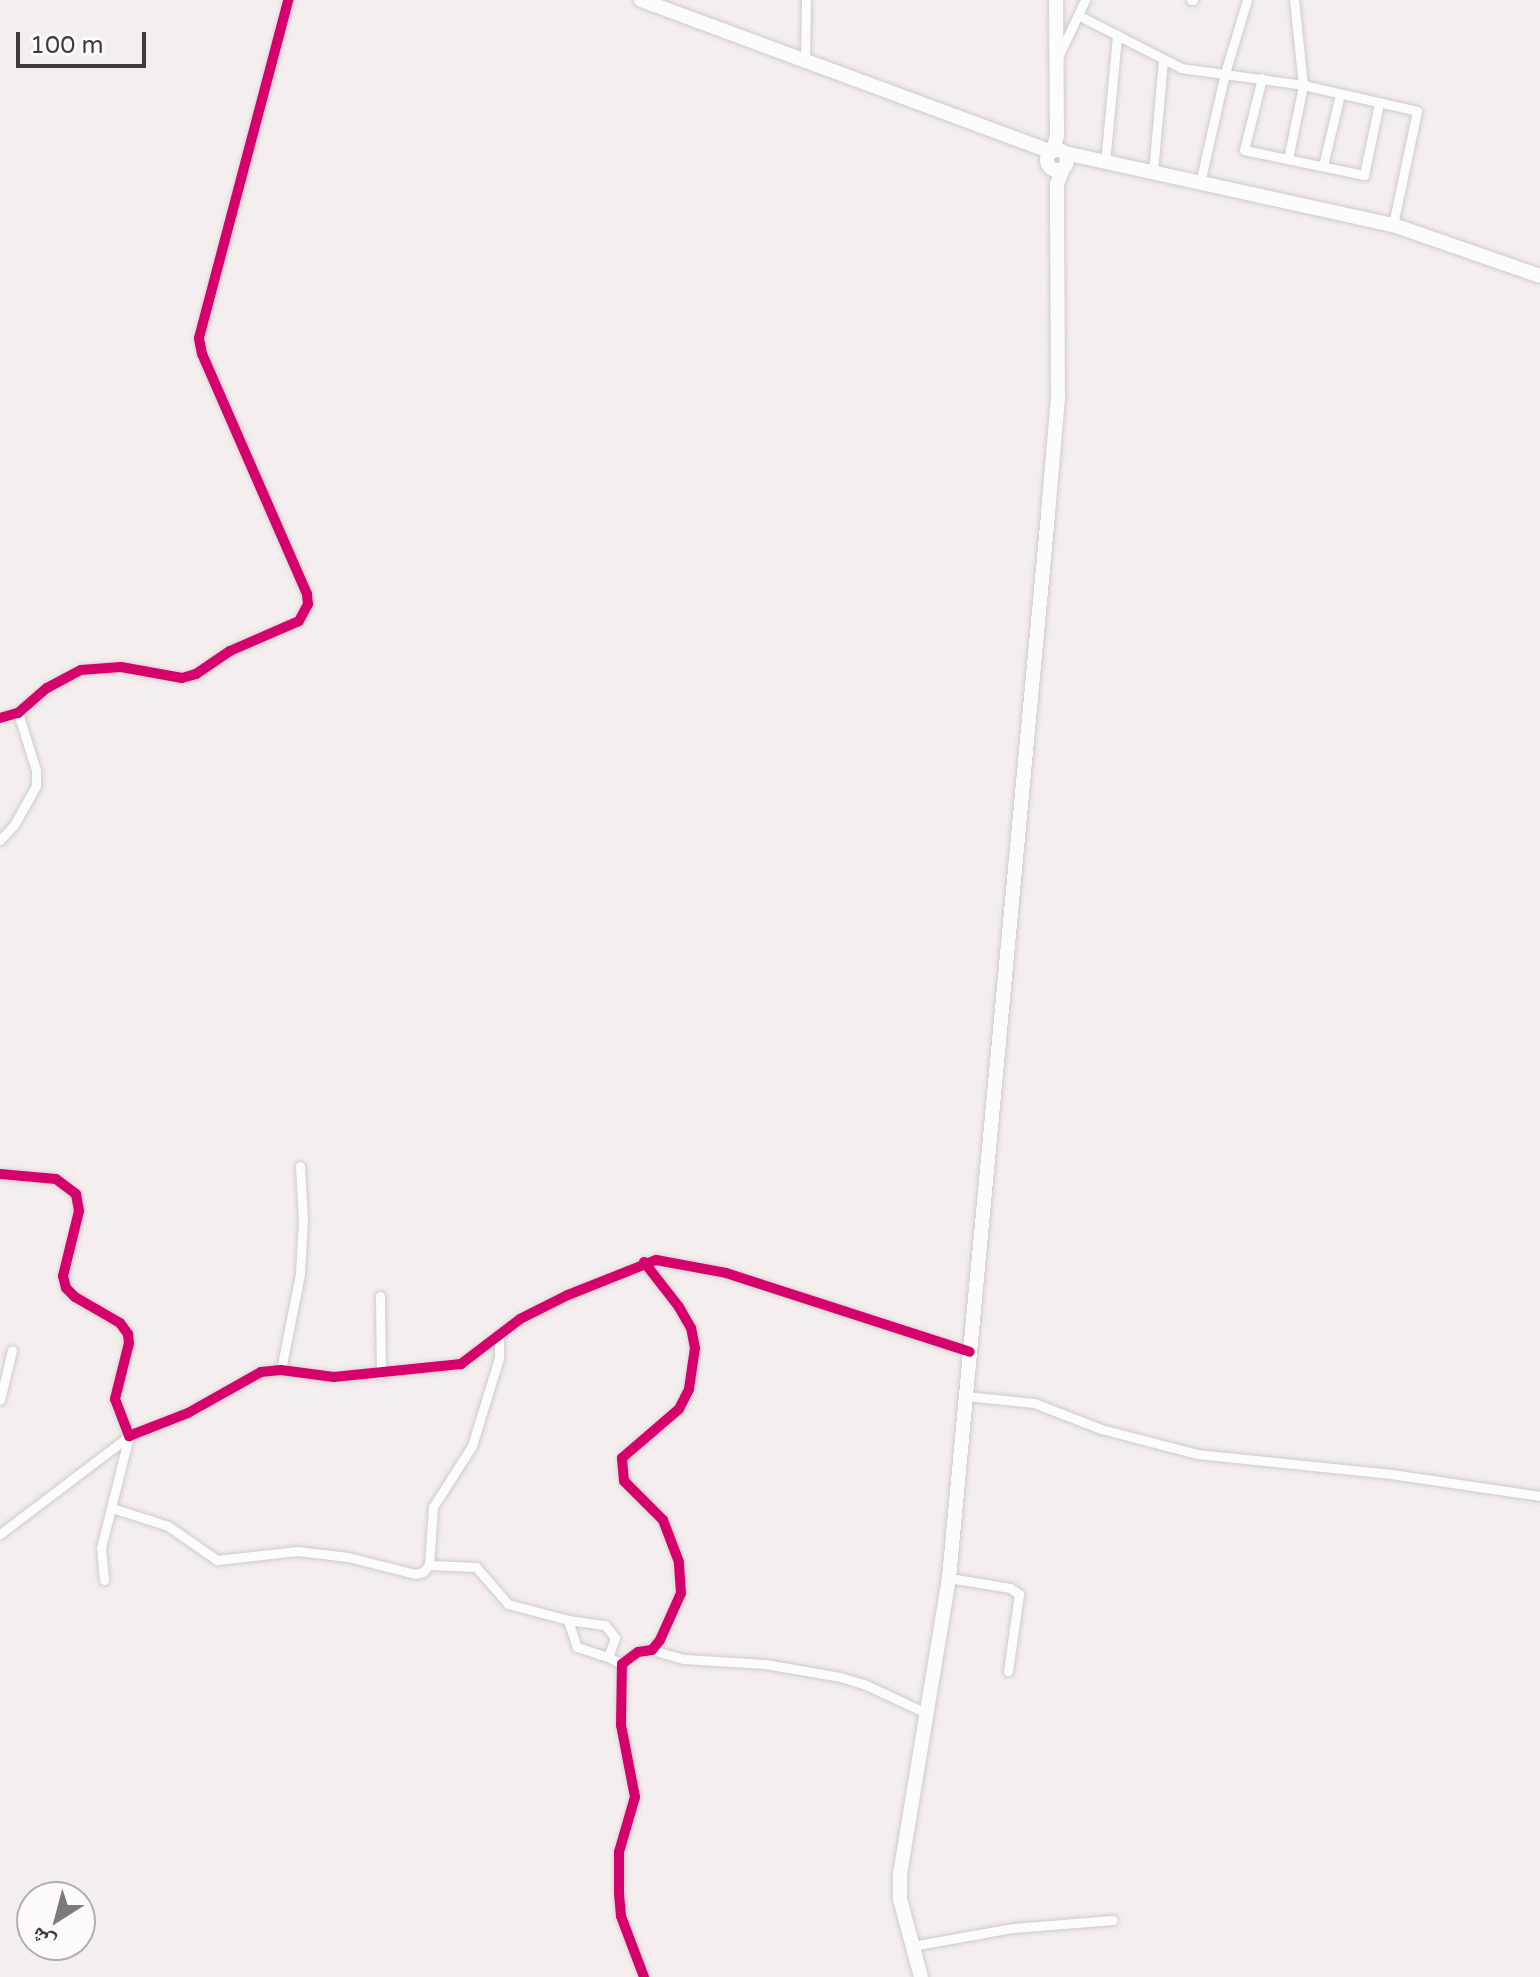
<!DOCTYPE html>
<meta charset="utf-8">
<style>
body{margin:0}
#map{position:relative;width:1540px;height:1977px;overflow:hidden;background:#f4eeee;font-family:"Varela Round","Noto Naskh Arabic",sans-serif}
div>[style]{position:absolute}
.roads{filter:drop-shadow(0 0 2px #d0cbcb) drop-shadow(0 0 2px #d0cbcb)}
.minor>*{height:9px;margin:-4.5px;padding:0 4.5px;transform-origin:4.5px;border-radius:4.5px;background:#fdfcfc}
.secondary>*{height:14px;margin:-7px;padding:0 7px;transform-origin:7px;border-radius:7px;background:#fdfcfc}
.secondary>.ring{margin:-7px;padding:0;box-sizing:content-box;background:none;border:14px solid #fdfcfc;border-radius:50%}
.cycleway>*{height:10px;margin:-5px;padding:0 5px;transform-origin:5px;border-radius:5px;background:#d6006c}
span{translate:-50% -50%;white-space:nowrap;text-align:center;line-height:1.15;-webkit-text-stroke:6px #fdfbfb;paint-order:stroke}
.north{position:absolute;left:16px;top:1881px;width:80px;height:80px;box-sizing:border-box;background:#fdfbfb;border:2px solid #b1aeae;border-radius:50%;rotate:216deg;font-size:22px;font-weight:700;line-height:32px;text-align:center;color:#403a3b}
.north::after{content:'';display:block;margin:auto;width:28px;height:36px;background:#7f797a;clip-path:polygon(50% 0,100% 100%,50% 72%,0 100%)}
.scale{position:absolute;left:16px;top:32px;width:130px;height:36px;box-sizing:border-box;border:4px solid #403a3b;border-top:0;padding-left:10px;font-size:24px;line-height:28px;white-space:nowrap;color:#403a3b;-webkit-text-stroke:6px #fdfbfb;paint-order:stroke}
</style>
<div id="map">
<div class="roads">
<div class="minor">
<div style="left:1191px;top:0;width:2px"></div>
<div style="left:1078px;top:15px;width:116px;rotate:27.2deg"></div>
<div style="left:1181px;top:68px;width:123px;rotate:7.9deg"></div>
<div style="left:1303px;top:85px;width:117px;rotate:12.8deg"></div>
<div style="left:1417px;top:111px;width:116px;rotate:101.9deg"></div>
<div style="left:1059px;top:55px;width:61px;rotate:-64.7deg"></div>
<div style="left:805px;top:61px;width:61px;rotate:-89.1deg"></div>
<div style="left:1262px;top:78px;width:74px;rotate:104deg"></div>
<div style="left:1244px;top:150px;width:123px;rotate:11.8deg"></div>
<div style="left:1364px;top:175px;width:74px;rotate:-78.2deg"></div>
<div style="left:1288px;top:159px;width:76px;rotate:-78.5deg"></div>
<div style="left:1303px;top:85px;width:85px;rotate:-96deg"></div>
<div style="left:1105px;top:163px;width:128px;rotate:-84.6deg"></div>
<div style="left:1323px;top:166px;width:74px;rotate:-76.7deg"></div>
<div style="left:1153px;top:172px;width:112px;rotate:-84.9deg"></div>
<div style="left:1200px;top:183px;width:113px;rotate:-77.2deg"></div>
<div style="left:1225px;top:73px;width:76px;rotate:-73.2deg"></div>
<div style="left:0;top:718px;width:19px;rotate:-16deg"></div>
<div style="left:18px;top:713px;width:38px;rotate:-41deg"></div>
<div style="left:47px;top:688px;width:38px;rotate:-28deg"></div>
<div style="left:81px;top:670px;width:40px;rotate:-4.3deg"></div>
<div style="left:121px;top:667px;width:62px;rotate:10.2deg"></div>
<div style="left:182px;top:678px;width:15px;rotate:-16deg"></div>
<div style="left:196px;top:674px;width:41px;rotate:-34.1deg"></div>
<div style="left:230px;top:651px;width:75px;rotate:-23.5deg"></div>
<div style="left:299px;top:621px;width:19px;rotate:-62deg"></div>
<div style="left:308px;top:604px;width:10px;rotate:-96deg"></div>
<div style="left:307px;top:594px;width:262px;rotate:-113.6deg"></div>
<div style="left:202px;top:354px;width:16px;rotate:-101deg"></div>
<div style="left:199px;top:338px;width:350px;rotate:-75.2deg"></div>
<div style="left:0;top:840px;width:21px;rotate:-47deg"></div>
<div style="left:14px;top:825px;width:45px;rotate:-60.6deg"></div>
<div style="left:36px;top:786px;width:16px;rotate:-90deg"></div>
<div style="left:36px;top:770px;width:60px;rotate:-107.5deg"></div>
<div style="left:0;top:1174px;width:56px;rotate:5.1deg"></div>
<div style="left:56px;top:1179px;width:25px;rotate:37deg"></div>
<div style="left:76px;top:1194px;width:17px;rotate:80deg"></div>
<div style="left:79px;top:1211px;width:67px;rotate:103.8deg"></div>
<div style="left:63px;top:1276px;width:12px;rotate:76deg"></div>
<div style="left:66px;top:1288px;width:13px;rotate:45deg"></div>
<div style="left:75px;top:1297px;width:52px;rotate:30deg"></div>
<div style="left:120px;top:1323px;width:14px;rotate:54deg"></div>
<div style="left:128px;top:1334px;width:9px;rotate:84deg"></div>
<div style="left:129px;top:1343px;width:58px;rotate:104deg"></div>
<div style="left:115px;top:1399px;width:40px;rotate:69deg"></div>
<div style="left:129px;top:1436px;width:63px;rotate:-21.3deg"></div>
<div style="left:188px;top:1413px;width:84px;rotate:-29.3deg"></div>
<div style="left:261px;top:1372px;width:20px;rotate:-6deg"></div>
<div style="left:281px;top:1370px;width:53px;rotate:7.5deg"></div>
<div style="left:334px;top:1377px;width:128px;rotate:-5.8deg"></div>
<div style="left:461px;top:1364px;width:74px;rotate:-37.3deg"></div>
<div style="left:520px;top:1319px;width:54px;rotate:-26.6deg"></div>
<div style="left:568px;top:1295px;width:95px;rotate:-21.7deg"></div>
<div style="left:656px;top:1260px;width:71px;rotate:10.5deg"></div>
<div style="left:726px;top:1273px;width:256px;rotate:17.9deg"></div>
<div style="left:380px;top:1296px;width:78px;rotate:89.3deg"></div>
<div style="left:499px;top:1335px;width:23px;rotate:90deg"></div>
<div style="left:499px;top:1358px;width:92px;rotate:107.1deg"></div>
<div style="left:472px;top:1446px;width:72px;rotate:122.6deg"></div>
<div style="left:433px;top:1507px;width:58px;rotate:93.9deg"></div>
<div style="left:429px;top:1565px;width:47px;rotate:2.4deg"></div>
<div style="left:476px;top:1567px;width:49px;rotate:49.1deg"></div>
<div style="left:508px;top:1604px;width:62px;rotate:14.9deg"></div>
<div style="left:568px;top:1620px;width:37px;rotate:8deg"></div>
<div style="left:605px;top:1625px;width:16px;rotate:52deg"></div>
<div style="left:615px;top:1638px;width:20px;rotate:110deg"></div>
<div style="left:608px;top:1657px;width:16px;rotate:27deg"></div>
<div style="left:281px;top:1370px;width:98px;rotate:-78.8deg"></div>
<div style="left:300px;top:1274px;width:53px;rotate:-86.8deg"></div>
<div style="left:303px;top:1221px;width:55px;rotate:-93.1deg"></div>
<div style="left:966px;top:1396px;width:68px;rotate:5.9deg"></div>
<div style="left:1034px;top:1403px;width:72px;rotate:21.2deg"></div>
<div style="left:1101px;top:1429px;width:99px;rotate:14.6deg"></div>
<div style="left:1197px;top:1454px;width:195px;rotate:5.9deg"></div>
<div style="left:1391px;top:1474px;width:151px;rotate:8.4deg"></div>
<div style="left:0;top:1400px;width:51px;rotate:-76.5deg"></div>
<div style="left:112px;top:1508px;width:59px;rotate:17.8deg"></div>
<div style="left:168px;top:1526px;width:60px;rotate:34.8deg"></div>
<div style="left:217px;top:1560px;width:81px;rotate:-6.4deg"></div>
<div style="left:297px;top:1551px;width:51px;rotate:6.7deg"></div>
<div style="left:348px;top:1557px;width:69px;rotate:14.2deg"></div>
<div style="left:415px;top:1574px;width:8px;rotate:-14deg"></div>
<div style="left:423px;top:1572px;width:9px;rotate:-49deg"></div>
<div style="left:0;top:1534px;width:162px;rotate:-37.2deg"></div>
<div style="left:949px;top:1578px;width:62px;rotate:9.3deg"></div>
<div style="left:1010px;top:1588px;width:11px;rotate:34deg"></div>
<div style="left:1019px;top:1594px;width:78px;rotate:98.1deg"></div>
<div style="left:104px;top:1580px;width:32px;rotate:-95deg"></div>
<div style="left:101px;top:1548px;width:115px;rotate:-76deg"></div>
<div style="left:568px;top:1620px;width:28px;rotate:72deg"></div>
<div style="left:577px;top:1647px;width:33px;rotate:18deg"></div>
<div style="left:652px;top:1650px;width:33px;rotate:16deg"></div>
<div style="left:684px;top:1659px;width:81px;rotate:3.5deg"></div>
<div style="left:765px;top:1664px;width:76px;rotate:9.8deg"></div>
<div style="left:840px;top:1677px;width:27px;rotate:17deg"></div>
<div style="left:866px;top:1685px;width:66px;rotate:25deg"></div>
<div style="left:912px;top:1946px;width:103px;rotate:-10.1deg"></div>
<div style="left:1013px;top:1928px;width:100px;rotate:-4.6deg"></div>
<div style="left:644px;top:1977px;width:65px;rotate:-110.7deg"></div>
<div style="left:621px;top:1916px;width:23px;rotate:-95deg"></div>
<div style="left:619px;top:1893px;width:41px;rotate:-90deg"></div>
<div style="left:619px;top:1852px;width:57px;rotate:-73.8deg"></div>
<div style="left:635px;top:1797px;width:73px;rotate:-101deg"></div>
<div style="left:621px;top:1725px;width:61px;rotate:-89.1deg"></div>
<div style="left:622px;top:1664px;width:20px;rotate:-37deg"></div>
<div style="left:638px;top:1652px;width:14px;rotate:-8deg"></div>
<div style="left:652px;top:1650px;width:13px;rotate:-51deg"></div>
<div style="left:660px;top:1640px;width:51px;rotate:-65.9deg"></div>
<div style="left:681px;top:1593px;width:31px;rotate:-94deg"></div>
<div style="left:679px;top:1562px;width:45px;rotate:-110.9deg"></div>
<div style="left:663px;top:1520px;width:55px;rotate:-135deg"></div>
<div style="left:624px;top:1481px;width:23px;rotate:-95deg"></div>
<div style="left:622px;top:1458px;width:75px;rotate:-40.7deg"></div>
<div style="left:679px;top:1409px;width:22px;rotate:-63deg"></div>
<div style="left:689px;top:1389px;width:41px;rotate:-81.7deg"></div>
<div style="left:695px;top:1348px;width:20px;rotate:-101deg"></div>
<div style="left:691px;top:1328px;width:24px;rotate:-120deg"></div>
<div style="left:679px;top:1307px;width:57px;rotate:-127.9deg"></div>
</div>
<div class="secondary">
<div style="left:641px;top:0;width:435px;rotate:20.3deg"></div>
<div style="left:1049px;top:151px;width:4px"></div>
<div style="left:1053px;top:151px;width:16px;rotate:-76deg"></div>
<div style="left:1057px;top:135px;width:135px;rotate:-90.4deg"></div>
<div class="ring" style="left:1047px;top:150px;width:6px;height:6px"></div>
<div style="left:1065px;top:153px;width:336px;rotate:12.4deg"></div>
<div style="left:1393px;top:225px;width:156px;rotate:19.1deg"></div>
<div style="left:921px;top:1977px;width:81px;rotate:-105.1deg"></div>
<div style="left:900px;top:1899px;width:25px;rotate:-90deg"></div>
<div style="left:900px;top:1874px;width:300px;rotate:-80.6deg"></div>
<div style="left:949px;top:1578px;width:1069px;rotate:-84.68deg"></div>
<div style="left:1048px;top:514px;width:116px;rotate:-85.1deg"></div>
<div style="left:1058px;top:398px;width:214px;rotate:-90.3deg"></div>
<div style="left:1057px;top:184px;width:16px;rotate:-68deg"></div>
</div>
</div>
<div class="cycleway">
<div style="left:0;top:718px;width:19px;rotate:-16deg"></div>
<div style="left:18px;top:713px;width:38px;rotate:-41deg"></div>
<div style="left:47px;top:688px;width:38px;rotate:-28deg"></div>
<div style="left:81px;top:670px;width:40px;rotate:-4.3deg"></div>
<div style="left:121px;top:667px;width:62px;rotate:10.2deg"></div>
<div style="left:182px;top:678px;width:15px;rotate:-16deg"></div>
<div style="left:196px;top:674px;width:41px;rotate:-34.1deg"></div>
<div style="left:230px;top:651px;width:75px;rotate:-23.5deg"></div>
<div style="left:299px;top:621px;width:19px;rotate:-62deg"></div>
<div style="left:308px;top:604px;width:10px;rotate:-96deg"></div>
<div style="left:307px;top:594px;width:262px;rotate:-113.6deg"></div>
<div style="left:202px;top:354px;width:16px;rotate:-101deg"></div>
<div style="left:199px;top:338px;width:350px;rotate:-75.2deg"></div>
<div style="left:0;top:1174px;width:56px;rotate:5.1deg"></div>
<div style="left:56px;top:1179px;width:25px;rotate:37deg"></div>
<div style="left:76px;top:1194px;width:17px;rotate:80deg"></div>
<div style="left:79px;top:1211px;width:67px;rotate:103.8deg"></div>
<div style="left:63px;top:1276px;width:12px;rotate:76deg"></div>
<div style="left:66px;top:1288px;width:13px;rotate:45deg"></div>
<div style="left:75px;top:1297px;width:52px;rotate:30deg"></div>
<div style="left:120px;top:1323px;width:14px;rotate:54deg"></div>
<div style="left:128px;top:1334px;width:9px;rotate:84deg"></div>
<div style="left:129px;top:1343px;width:58px;rotate:104deg"></div>
<div style="left:115px;top:1399px;width:40px;rotate:69deg"></div>
<div style="left:129px;top:1436px;width:63px;rotate:-21.3deg"></div>
<div style="left:188px;top:1413px;width:84px;rotate:-29.3deg"></div>
<div style="left:261px;top:1372px;width:20px;rotate:-6deg"></div>
<div style="left:281px;top:1370px;width:53px;rotate:7.5deg"></div>
<div style="left:334px;top:1377px;width:128px;rotate:-5.8deg"></div>
<div style="left:461px;top:1364px;width:74px;rotate:-37.3deg"></div>
<div style="left:520px;top:1319px;width:54px;rotate:-26.6deg"></div>
<div style="left:568px;top:1295px;width:95px;rotate:-21.7deg"></div>
<div style="left:656px;top:1260px;width:71px;rotate:10.5deg"></div>
<div style="left:726px;top:1273px;width:256px;rotate:17.9deg"></div>
<div style="left:644px;top:1977px;width:65px;rotate:-110.7deg"></div>
<div style="left:621px;top:1916px;width:23px;rotate:-95deg"></div>
<div style="left:619px;top:1893px;width:41px;rotate:-90deg"></div>
<div style="left:619px;top:1852px;width:57px;rotate:-73.8deg"></div>
<div style="left:635px;top:1797px;width:73px;rotate:-101deg"></div>
<div style="left:621px;top:1725px;width:61px;rotate:-89.1deg"></div>
<div style="left:622px;top:1664px;width:20px;rotate:-37deg"></div>
<div style="left:638px;top:1652px;width:14px;rotate:-8deg"></div>
<div style="left:652px;top:1650px;width:13px;rotate:-51deg"></div>
<div style="left:660px;top:1640px;width:51px;rotate:-65.9deg"></div>
<div style="left:681px;top:1593px;width:31px;rotate:-94deg"></div>
<div style="left:679px;top:1562px;width:45px;rotate:-110.9deg"></div>
<div style="left:663px;top:1520px;width:55px;rotate:-135deg"></div>
<div style="left:624px;top:1481px;width:23px;rotate:-95deg"></div>
<div style="left:622px;top:1458px;width:75px;rotate:-40.7deg"></div>
<div style="left:679px;top:1409px;width:22px;rotate:-63deg"></div>
<div style="left:689px;top:1389px;width:41px;rotate:-81.7deg"></div>
<div style="left:695px;top:1348px;width:20px;rotate:-101deg"></div>
<div style="left:691px;top:1328px;width:24px;rotate:-120deg"></div>
<div style="left:679px;top:1307px;width:57px;rotate:-127.9deg"></div>
</div>
<div class="north">ش</div>
<div class="scale">100 m</div>
</div>
